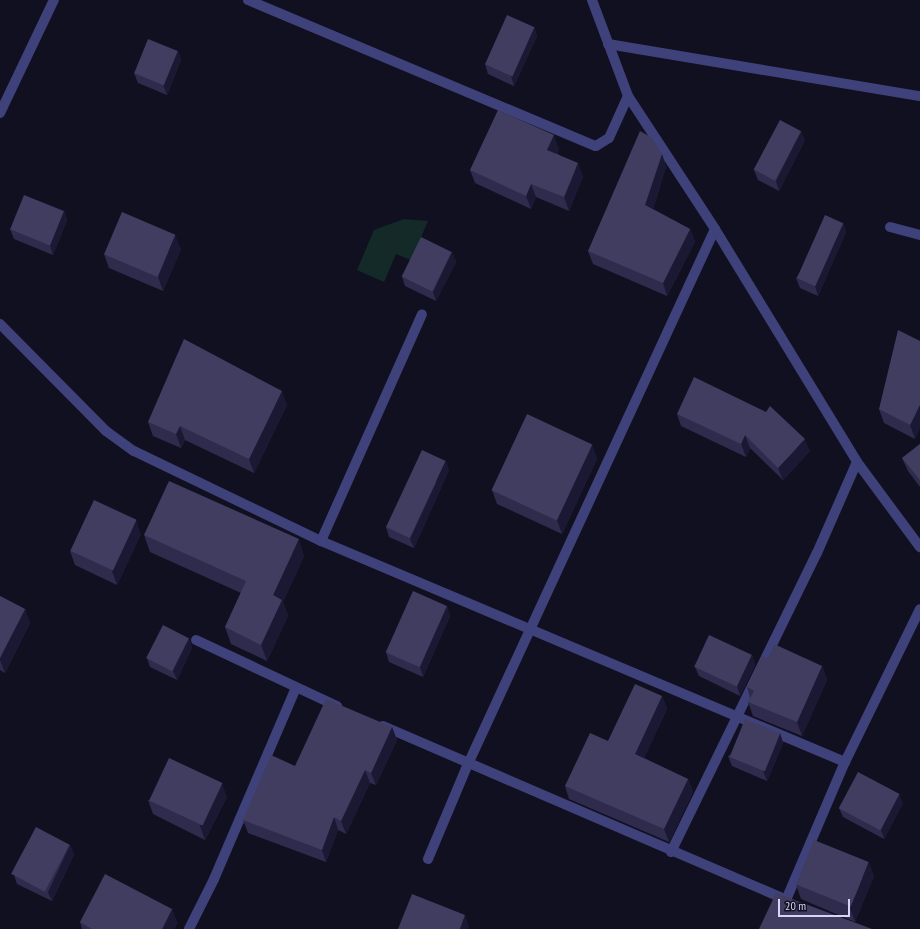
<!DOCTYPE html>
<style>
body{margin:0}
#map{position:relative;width:920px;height:929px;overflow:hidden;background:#111021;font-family:"PT Sans Narrow",sans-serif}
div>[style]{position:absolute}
.green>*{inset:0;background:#132a28}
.street>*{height:10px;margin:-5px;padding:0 5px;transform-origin:5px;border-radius:5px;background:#3f417b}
.wall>*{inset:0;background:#2f2b4d}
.shaded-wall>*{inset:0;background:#1b1834}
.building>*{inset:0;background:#413d60;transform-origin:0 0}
span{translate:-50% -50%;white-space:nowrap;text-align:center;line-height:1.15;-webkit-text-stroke:3px #111021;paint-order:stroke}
.scale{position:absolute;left:778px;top:899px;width:72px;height:18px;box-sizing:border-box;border:2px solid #d6d4fb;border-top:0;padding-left:5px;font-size:12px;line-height:14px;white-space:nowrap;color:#d6d4fb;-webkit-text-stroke:3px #111021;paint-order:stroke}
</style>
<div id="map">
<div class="green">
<div style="clip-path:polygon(404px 219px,428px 221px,411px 260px,396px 254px,384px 282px,357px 270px,374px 230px)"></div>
</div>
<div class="street">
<div style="left:248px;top:0;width:377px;rotate:22.8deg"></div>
<div style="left:596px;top:146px;width:15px;rotate:-32deg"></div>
<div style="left:609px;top:138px;width:46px;rotate:-65.7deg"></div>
<div style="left:592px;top:0;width:103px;rotate:69.4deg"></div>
<div style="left:628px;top:96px;width:159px;rotate:56.8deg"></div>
<div style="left:715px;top:229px;width:273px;rotate:58.6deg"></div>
<div style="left:857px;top:462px;width:106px;rotate:53.5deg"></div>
<div style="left:608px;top:44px;width:316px;rotate:9.5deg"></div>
<div style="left:0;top:113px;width:125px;rotate:-64.5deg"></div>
<div style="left:890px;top:227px;width:31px;rotate:15deg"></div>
<div style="left:0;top:324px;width:151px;rotate:45.3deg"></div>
<div style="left:106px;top:431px;width:34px;rotate:36deg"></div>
<div style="left:134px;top:451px;width:208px;rotate:25.7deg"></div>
<div style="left:321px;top:541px;width:569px;rotate:22.87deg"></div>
<div style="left:321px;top:541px;width:248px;rotate:-66deg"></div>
<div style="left:196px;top:640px;width:156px;rotate:25.1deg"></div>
<div style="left:383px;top:726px;width:440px;rotate:23.3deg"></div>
<div style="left:671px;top:852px;width:333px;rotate:-64deg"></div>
<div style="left:817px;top:553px;width:99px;rotate:-66.3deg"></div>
<div style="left:428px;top:859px;width:103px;rotate:-67.2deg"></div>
<div style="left:468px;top:764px;width:589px;rotate:-65.22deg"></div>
<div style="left:786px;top:900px;width:150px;rotate:-66.9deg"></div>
<div style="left:845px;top:762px;width:170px;rotate:-63.9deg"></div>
<div style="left:189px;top:929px;width:56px;rotate:-63.4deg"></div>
<div style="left:214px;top:879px;width:208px;rotate:-66.8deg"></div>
</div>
<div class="wall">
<div style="clip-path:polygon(534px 27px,537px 36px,514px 86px,488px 74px,485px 64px)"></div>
<div style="clip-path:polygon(178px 51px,181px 60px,167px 95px,138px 83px,134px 73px)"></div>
<div style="clip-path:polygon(805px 140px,779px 191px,758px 180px,754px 170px)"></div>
<div style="clip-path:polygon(559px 149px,557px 153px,583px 176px,569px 211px,536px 197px,531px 209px,475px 183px,470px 170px)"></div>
<div style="clip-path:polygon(662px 154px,666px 167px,653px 209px,690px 229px,695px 242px,667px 296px,593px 264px,588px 251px)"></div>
<div style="clip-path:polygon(64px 211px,67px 220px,53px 255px,14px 239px,10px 229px)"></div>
<div style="clip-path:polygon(843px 223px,846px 232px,818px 296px,800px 288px,796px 278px)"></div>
<div style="clip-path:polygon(181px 249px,163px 291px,109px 268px,104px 254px)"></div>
<div style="clip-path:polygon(452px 252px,456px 262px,436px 301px,405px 286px,402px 277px)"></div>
<div style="clip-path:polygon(920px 341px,915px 439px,884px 423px,879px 409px)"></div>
<div style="clip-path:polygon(287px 405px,254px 473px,185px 440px,181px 448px,153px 436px,148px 422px)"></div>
<div style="clip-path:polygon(677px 414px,810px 451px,783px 480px,750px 448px,746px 457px,681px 426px)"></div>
<div style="clip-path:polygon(920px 444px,920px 487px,908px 471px,902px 458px)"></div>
<div style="clip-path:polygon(592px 445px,597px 459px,562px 534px,497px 504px,492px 490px)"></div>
<div style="clip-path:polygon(449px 470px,414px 548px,389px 537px,386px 527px)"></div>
<div style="clip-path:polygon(141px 534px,117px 585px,75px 565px,70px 551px)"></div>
<div style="clip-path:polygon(144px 535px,304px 556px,283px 602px,288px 616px,267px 661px,231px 644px,225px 627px,241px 593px,150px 552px)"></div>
<div style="clip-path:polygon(0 596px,25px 609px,30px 623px,5px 673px,0 670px)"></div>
<div style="clip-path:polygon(447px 606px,450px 616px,423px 677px,389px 662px,386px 652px)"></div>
<div style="clip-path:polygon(189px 638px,192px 648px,177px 680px,150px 667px,147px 658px)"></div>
<div style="clip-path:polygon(752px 655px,755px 665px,740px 696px,699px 676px,695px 667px)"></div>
<div style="clip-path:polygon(768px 659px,822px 666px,827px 680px,802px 736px,753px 716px,748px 702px,750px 698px,747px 687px)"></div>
<div style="clip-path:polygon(662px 696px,667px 709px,644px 758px,688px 779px,693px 792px,669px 842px,569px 799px,565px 786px,608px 741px)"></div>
<div style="clip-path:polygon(392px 727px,397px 740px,376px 785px,370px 783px,346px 834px,338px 830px,326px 862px,248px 833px,243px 820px,295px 766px)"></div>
<div style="clip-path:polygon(780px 733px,783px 743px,767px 781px,732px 766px,728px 756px)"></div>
<div style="clip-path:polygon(227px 797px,205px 840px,153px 814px,148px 800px)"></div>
<div style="clip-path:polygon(903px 803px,884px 839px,843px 817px,839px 808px)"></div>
<div style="clip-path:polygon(70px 845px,74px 855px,52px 901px,17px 884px,14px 875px)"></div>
<div style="clip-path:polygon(874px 876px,855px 922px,801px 899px,796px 885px)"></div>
<div style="clip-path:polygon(172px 909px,177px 923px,174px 929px,82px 929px,80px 922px)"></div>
</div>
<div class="shaded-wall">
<div style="clip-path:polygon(534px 27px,537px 36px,514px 86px,511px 76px)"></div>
<div style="clip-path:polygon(178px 51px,181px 60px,167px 95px,163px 85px)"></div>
<div style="clip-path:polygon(801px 131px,805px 140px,779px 191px,776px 181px)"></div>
<div style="clip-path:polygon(554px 135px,559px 149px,552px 163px,547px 150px)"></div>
<div style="clip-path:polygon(662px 154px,666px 167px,650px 218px,645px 205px)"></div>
<div style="clip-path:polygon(578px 163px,583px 176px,569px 211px,564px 197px)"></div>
<div style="clip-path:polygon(531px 184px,536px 197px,531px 209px,526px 196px)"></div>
<div style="clip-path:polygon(64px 211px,67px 220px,53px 255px,50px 245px)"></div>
<div style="clip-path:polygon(843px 223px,846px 232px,818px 296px,815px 286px)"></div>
<div style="clip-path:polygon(690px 229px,695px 242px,667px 296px,663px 283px)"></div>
<div style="clip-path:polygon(175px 235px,181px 249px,163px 291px,158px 277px)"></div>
<div style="clip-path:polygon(452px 252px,456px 262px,436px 301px,433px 292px)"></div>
<div style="clip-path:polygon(282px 391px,287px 405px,254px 473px,249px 459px)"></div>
<div style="clip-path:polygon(920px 405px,920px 429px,915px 439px,910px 425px)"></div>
<div style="clip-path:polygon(180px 426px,185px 440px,181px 448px,176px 434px)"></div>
<div style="clip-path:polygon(745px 435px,750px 448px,746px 457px,741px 444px)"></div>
<div style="clip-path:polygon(805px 439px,810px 451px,783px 480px,778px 468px)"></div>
<div style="clip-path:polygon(592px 445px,597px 459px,562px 534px,557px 520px)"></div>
<div style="clip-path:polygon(446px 461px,449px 470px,414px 548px,410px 539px)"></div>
<div style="clip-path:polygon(136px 520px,141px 534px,117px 585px,112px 571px)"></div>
<div style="clip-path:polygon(299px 539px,304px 556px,283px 602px,288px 616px,267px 661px,261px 645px,273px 595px)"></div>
<div style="clip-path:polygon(447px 606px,450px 616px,423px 677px,420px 667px)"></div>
<div style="clip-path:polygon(25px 609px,30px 623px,5px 673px,0 660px,0 658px)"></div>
<div style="clip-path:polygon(189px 638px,192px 648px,177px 680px,173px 671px)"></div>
<div style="clip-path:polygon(752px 655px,755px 665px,740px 696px,737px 686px)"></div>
<div style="clip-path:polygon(822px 666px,827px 680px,802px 736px,797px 722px)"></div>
<div style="clip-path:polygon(662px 696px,667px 709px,640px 767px,635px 754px)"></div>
<div style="clip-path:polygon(392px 727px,397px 740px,376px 785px,371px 773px)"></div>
<div style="clip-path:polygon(780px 733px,783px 743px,767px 781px,763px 771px)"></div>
<div style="clip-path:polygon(365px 770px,370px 783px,346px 834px,341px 821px)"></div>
<div style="clip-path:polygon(688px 779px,693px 792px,669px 842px,664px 829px)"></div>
<div style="clip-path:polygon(222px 783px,227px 797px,205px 840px,200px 826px)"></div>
<div style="clip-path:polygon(899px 794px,903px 803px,884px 839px,881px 830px)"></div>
<div style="clip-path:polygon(334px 817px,338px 830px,326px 862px,322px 850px)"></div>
<div style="clip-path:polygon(70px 845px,74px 855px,52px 901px,48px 892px)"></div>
<div style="clip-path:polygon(869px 862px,874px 876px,855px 922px,850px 908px)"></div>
<div style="clip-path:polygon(172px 909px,177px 923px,174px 929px,162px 929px)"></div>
<div style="clip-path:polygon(465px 915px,469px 926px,468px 929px,460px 929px)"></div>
</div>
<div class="building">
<div style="left:507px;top:15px;width:30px;height:54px;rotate:24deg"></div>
<div style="left:148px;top:39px;width:32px;height:37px;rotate:22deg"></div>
<div style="clip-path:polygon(498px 110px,554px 135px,547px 150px,578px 163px,564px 197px,531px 184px,526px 196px,470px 170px)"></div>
<div style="left:780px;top:120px;width:24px;height:56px;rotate:28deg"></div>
<div style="clip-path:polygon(640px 131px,652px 138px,662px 154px,645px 205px,690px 229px,663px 283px,588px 251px)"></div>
<div style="left:24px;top:195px;width:43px;height:37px;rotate:22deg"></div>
<div style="left:122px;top:212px;width:58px;height:46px;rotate:23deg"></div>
<div style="left:825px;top:215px;width:20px;height:69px;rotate:24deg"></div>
<div style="left:421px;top:237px;width:34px;height:44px;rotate:26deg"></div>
<div style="clip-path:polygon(898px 330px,920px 341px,920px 405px,910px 425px,879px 409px)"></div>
<div style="clip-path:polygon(184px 339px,282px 391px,249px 459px,180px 426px,176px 434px,148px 422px)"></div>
<div style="clip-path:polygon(694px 377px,766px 412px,770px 406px,805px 439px,778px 468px,745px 435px,741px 444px,677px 414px)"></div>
<div style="left:527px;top:414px;width:72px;height:84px;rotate:25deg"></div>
<div style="clip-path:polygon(920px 444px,920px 480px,902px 458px)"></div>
<div style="left:422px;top:450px;width:26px;height:85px;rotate:25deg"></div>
<div style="clip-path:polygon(169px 481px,299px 539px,273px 595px,282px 600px,261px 645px,225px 627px,246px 581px,144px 535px)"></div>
<div style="left:94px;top:500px;width:47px;height:56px;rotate:25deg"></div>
<div style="left:413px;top:591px;width:37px;height:67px;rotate:24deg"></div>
<div style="clip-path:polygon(0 596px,25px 609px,0 658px)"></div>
<div style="left:163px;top:625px;width:29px;height:37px;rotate:27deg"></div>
<div style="left:709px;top:635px;width:47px;height:35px;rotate:25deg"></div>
<div style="clip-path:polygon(774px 644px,822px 666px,797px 722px,748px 702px,754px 691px,747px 687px,762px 656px,768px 659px)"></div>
<div style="clip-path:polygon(635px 684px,662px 696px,635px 754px,688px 779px,664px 829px,565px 786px,590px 733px,608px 741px)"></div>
<div style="clip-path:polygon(326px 699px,392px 727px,371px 773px,365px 770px,341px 821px,334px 817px,322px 850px,243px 820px,271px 755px,295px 766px)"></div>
<div style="left:745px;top:719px;width:38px;height:41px;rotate:22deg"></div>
<div style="left:169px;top:758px;width:59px;height:47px;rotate:25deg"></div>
<div style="left:858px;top:772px;width:47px;height:41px;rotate:28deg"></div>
<div style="left:36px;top:827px;width:38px;height:53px;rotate:28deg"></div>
<div style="left:814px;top:840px;width:59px;height:48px;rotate:22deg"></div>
<div style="clip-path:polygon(105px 874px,172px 909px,162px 929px,92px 929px,80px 922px)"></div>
<div style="clip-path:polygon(776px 893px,872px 929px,759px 929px)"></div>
<div style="clip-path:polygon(412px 894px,465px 915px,460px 929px,398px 929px)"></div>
</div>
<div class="scale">20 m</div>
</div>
